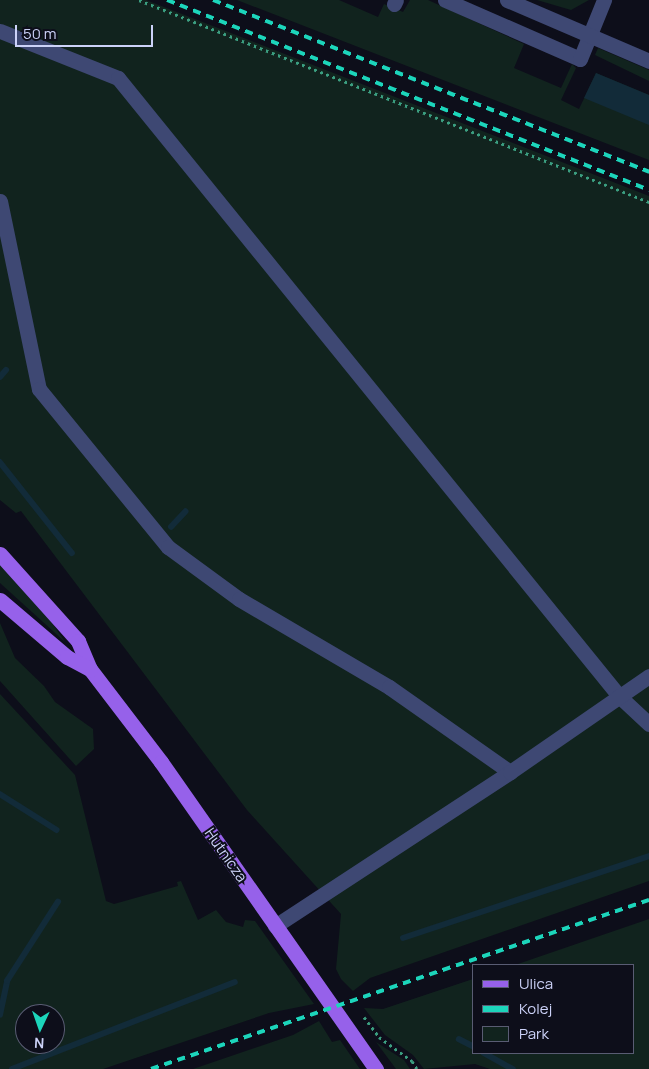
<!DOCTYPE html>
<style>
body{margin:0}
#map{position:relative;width:649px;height:1069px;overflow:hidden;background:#0d0e1a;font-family:Manrope,sans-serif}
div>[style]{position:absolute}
.green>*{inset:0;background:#11231e}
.water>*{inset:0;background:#122b39}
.stream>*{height:5.5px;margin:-2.75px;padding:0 2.75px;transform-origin:2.75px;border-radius:2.75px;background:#122b39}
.path>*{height:3px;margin-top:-1.5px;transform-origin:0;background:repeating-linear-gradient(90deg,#3b9e80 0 2.5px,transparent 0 6.5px)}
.minor>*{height:15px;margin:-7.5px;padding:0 7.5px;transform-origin:7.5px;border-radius:7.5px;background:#3e4873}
.major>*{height:15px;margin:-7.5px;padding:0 7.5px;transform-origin:7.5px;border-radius:7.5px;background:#9661ea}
.rail>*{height:4px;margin-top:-2px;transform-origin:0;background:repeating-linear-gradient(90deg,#1cd5bb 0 8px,transparent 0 14px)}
span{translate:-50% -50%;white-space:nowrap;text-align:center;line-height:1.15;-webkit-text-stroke:4px #0d0e1a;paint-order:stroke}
.street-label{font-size:15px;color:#ccd2f8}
.legend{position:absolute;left:472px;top:964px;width:162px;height:90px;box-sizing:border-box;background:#0d0e1a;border:1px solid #595c73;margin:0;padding:6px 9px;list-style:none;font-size:15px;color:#ccd2f8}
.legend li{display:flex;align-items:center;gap:10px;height:25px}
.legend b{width:25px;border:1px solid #595c73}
.north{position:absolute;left:15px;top:1004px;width:50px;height:50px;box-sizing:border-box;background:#0d0e1a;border:1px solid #595c73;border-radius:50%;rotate:183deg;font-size:14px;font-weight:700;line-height:20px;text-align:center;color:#ccd2f8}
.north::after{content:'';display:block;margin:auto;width:18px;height:22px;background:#1cd5bb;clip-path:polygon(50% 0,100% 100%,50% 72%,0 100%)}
.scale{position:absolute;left:15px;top:25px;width:138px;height:22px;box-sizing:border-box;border:2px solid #ccd2f8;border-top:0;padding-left:6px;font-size:15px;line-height:18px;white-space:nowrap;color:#ccd2f8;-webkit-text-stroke:4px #0d0e1a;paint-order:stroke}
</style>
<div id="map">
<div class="green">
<div style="clip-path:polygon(0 0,146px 0,649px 196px,649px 881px,370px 978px,353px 991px,341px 979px,336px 969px,341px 914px,247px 810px,21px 511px,16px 513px,0 500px)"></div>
<div style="clip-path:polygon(237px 0,339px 0,378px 17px,384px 4px,403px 12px,410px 0,428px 0,524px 44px,514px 68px,561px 88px,572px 64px,576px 68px,561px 100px,579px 109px,596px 73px,649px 95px,649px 160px)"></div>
<div style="clip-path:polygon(537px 0,589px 0,571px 10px)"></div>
<div style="clip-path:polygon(598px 48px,649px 70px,649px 81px,595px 55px)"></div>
<div style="clip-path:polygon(0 562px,48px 617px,65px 642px,0 583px)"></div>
<div style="clip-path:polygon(0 623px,15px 658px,44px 686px,55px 702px,93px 729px,94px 749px,76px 766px,0 681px)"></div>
<div style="clip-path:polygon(evenodd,0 694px,75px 775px,106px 901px,114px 904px,178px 886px,177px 882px,181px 881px,198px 920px,216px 910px,226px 922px,243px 927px,245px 920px,255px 921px,314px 1004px,269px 1013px,103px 1069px,0 1069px,0 694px,25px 1014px,55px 1014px,55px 1044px,25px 1044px,25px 1014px)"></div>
<div style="clip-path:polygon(649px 919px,649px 1069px,490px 1069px,475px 1064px,424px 1069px,413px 1055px,385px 1035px,364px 1008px,383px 1009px,473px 979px,473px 1053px,633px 1053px,633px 965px,515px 965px)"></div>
<div style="clip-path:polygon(319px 1021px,332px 1042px,340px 1040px,360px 1069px,193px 1069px,293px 1035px)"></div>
<div style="clip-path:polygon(376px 1042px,404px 1060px,410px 1069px,396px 1069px)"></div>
</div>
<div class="water">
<div style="clip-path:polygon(596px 73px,649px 95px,649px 125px,584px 98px)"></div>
</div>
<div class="stream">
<div style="left:0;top:377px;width:9px;rotate:-49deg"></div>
<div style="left:0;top:462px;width:116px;rotate:51.6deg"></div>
<div style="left:171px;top:527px;width:21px;rotate:-47deg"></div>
<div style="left:0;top:794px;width:67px;rotate:32.3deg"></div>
<div style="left:403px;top:938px;width:259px;rotate:-18.4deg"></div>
<div style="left:0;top:1015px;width:35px;rotate:-78deg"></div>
<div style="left:7px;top:981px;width:94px;rotate:-57.2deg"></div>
<div style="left:459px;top:1039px;width:16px;rotate:27deg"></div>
<div style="left:484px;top:1053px;width:33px;rotate:29deg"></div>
<div style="left:12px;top:1069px;width:239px;rotate:-21.3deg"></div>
</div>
<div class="path">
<div style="left:139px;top:0;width:549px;rotate:21.61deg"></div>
<div style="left:364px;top:1017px;width:25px;rotate:53deg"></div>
<div style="left:379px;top:1037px;width:41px;rotate:36deg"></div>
<div style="left:412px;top:1061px;width:9px;rotate:58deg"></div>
</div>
<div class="minor">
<div style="left:445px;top:0;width:147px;rotate:23.6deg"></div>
<div style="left:580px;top:59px;width:64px;rotate:-67.9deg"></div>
<div style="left:507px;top:0;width:155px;rotate:23.2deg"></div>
<div style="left:394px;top:4px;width:4px;rotate:-63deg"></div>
<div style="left:0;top:31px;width:127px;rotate:21.7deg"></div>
<div style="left:118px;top:78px;width:796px;rotate:50.97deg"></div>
<div style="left:619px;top:696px;width:41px;rotate:43deg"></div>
<div style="left:0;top:201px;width:192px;rotate:78.3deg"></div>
<div style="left:39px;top:389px;width:204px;rotate:50.8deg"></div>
<div style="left:168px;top:547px;width:88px;rotate:36.2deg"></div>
<div style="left:239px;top:599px;width:174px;rotate:30.4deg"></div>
<div style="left:389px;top:687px;width:148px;rotate:35.1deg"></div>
<div style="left:275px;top:926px;width:281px;rotate:-33.2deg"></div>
<div style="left:510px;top:772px;width:169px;rotate:-34.6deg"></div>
</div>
<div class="major">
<div style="left:0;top:554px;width:117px;rotate:48.1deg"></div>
<div style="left:78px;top:641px;width:30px;rotate:67deg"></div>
<div style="left:90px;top:669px;width:117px;rotate:52.6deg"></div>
<div style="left:161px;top:762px;width:375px;rotate:55deg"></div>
<div style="left:0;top:600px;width:88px;rotate:40.4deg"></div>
<div style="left:67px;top:657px;width:26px;rotate:28deg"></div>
</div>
<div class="rail">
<div style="left:167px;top:0;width:518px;rotate:21.51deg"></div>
<div style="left:213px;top:0;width:469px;rotate:21.5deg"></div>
<div style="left:151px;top:1069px;width:526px;rotate:-18.75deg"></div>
</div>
<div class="street-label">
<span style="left:226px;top:855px;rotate:55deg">Hutnicza</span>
</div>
<ul class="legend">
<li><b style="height:6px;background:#9661ea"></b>Ulica</li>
<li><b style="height:6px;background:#1cd5bb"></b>Kolej</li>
<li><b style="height:14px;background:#11231e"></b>Park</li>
</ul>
<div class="north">N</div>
<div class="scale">50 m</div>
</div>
